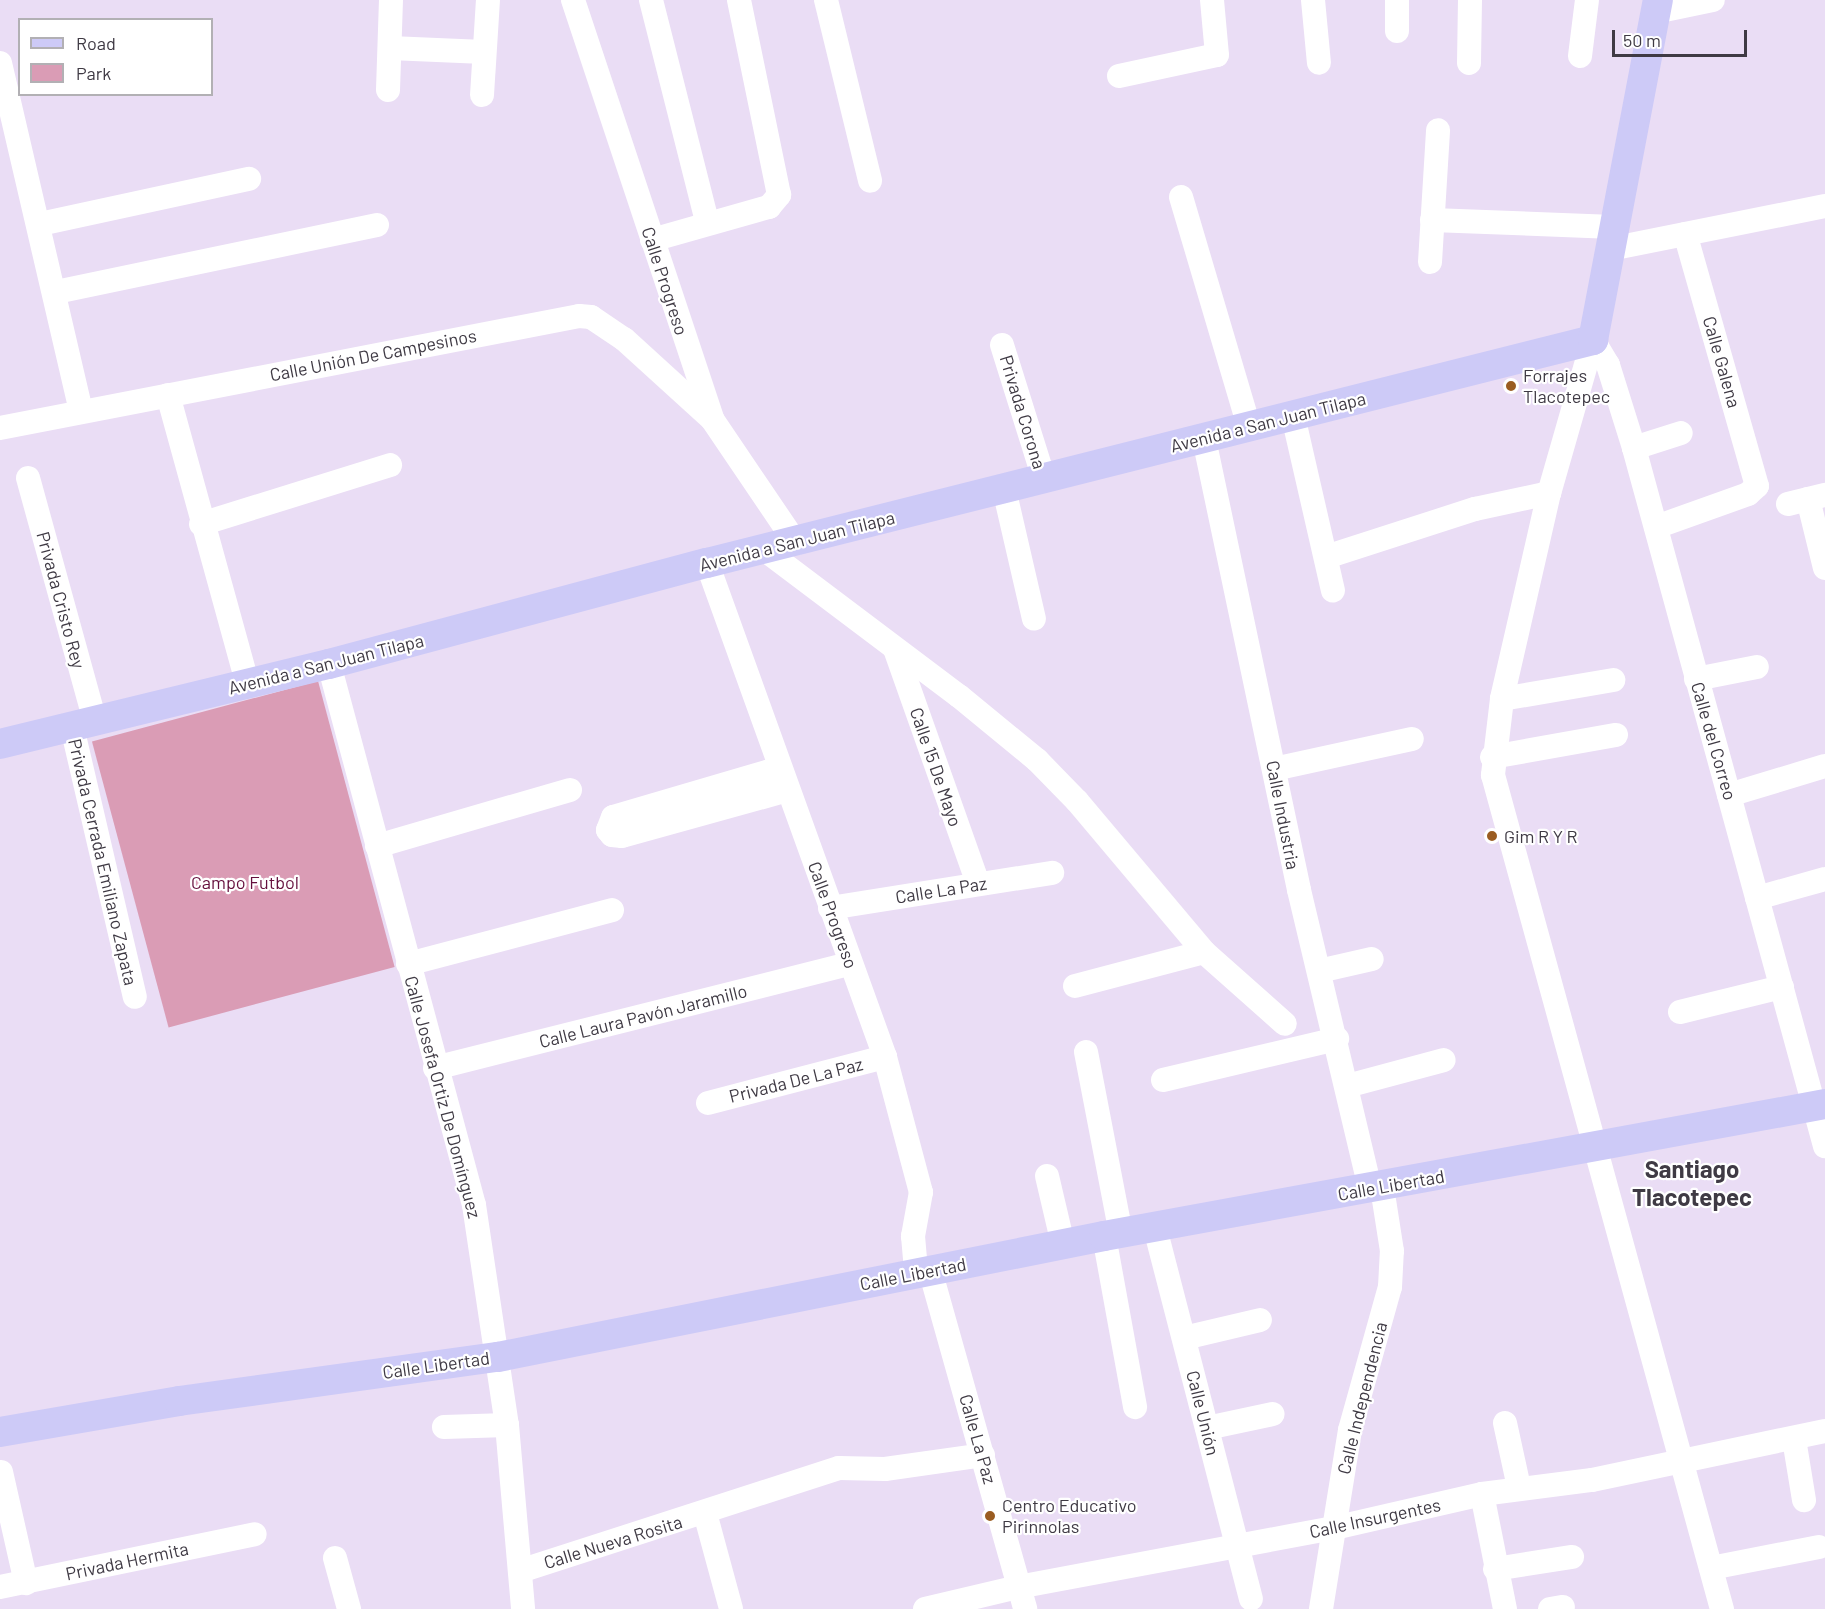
<!DOCTYPE html>
<meta charset="utf-8">
<style>
body{margin:0}
#map{position:relative;width:1825px;height:1609px;overflow:hidden;background:#eaddf5;font-family:Barlow,sans-serif}
div>[style]{position:absolute}
.green>*{inset:0;background:#da9cb5;transform-origin:0 0}
.minor>*{height:24px;margin:-12px;padding:0 12px;transform-origin:12px;border-radius:12px;background:#fff}
.major>*{height:30px;margin:-15px;padding:0 15px;transform-origin:15px;border-radius:15px;background:#cdcaf7}
.dots>*{width:16px;height:16px;translate:-50% -50%;box-sizing:border-box;border:3px solid #fff;border-radius:50%}
span{translate:-50% -50%;white-space:nowrap;text-align:center;line-height:1.15;-webkit-text-stroke:4.5px #fff;paint-order:stroke}
.street-label{font-size:18px;color:#3f3a44}
.poi-label{font-size:18px;color:#3f3a44}
.left{translate:0 -50%;text-align:left}
.park-label{font-size:18px;color:#650f3d}
.district-label{font-size:24px;color:#3f3a44;font-weight:700}
.legend{position:absolute;left:18px;top:18px;width:195px;height:78px;box-sizing:border-box;background:#fff;border:2px solid #b2b0b4;margin:0;padding:8px 10px;list-style:none;font-size:18px;color:#3f3a44}
.legend li{display:flex;align-items:center;gap:12px;height:30px}
.legend b{width:30px;border:2px solid #b2b0b4}
.scale{position:absolute;left:1612px;top:30px;width:135px;height:27px;box-sizing:border-box;border:3px solid #3f3a44;border-top:0;padding-left:8px;font-size:18px;line-height:21px;white-space:nowrap;color:#3f3a44;-webkit-text-stroke:4px #fff;paint-order:stroke}
</style>
<div id="map">
<div class="green">
<div style="left:318px;top:681px;width:296px;height:234px;rotate:75deg"></div>
</div>
<div class="minor">
<div style="left:573px;top:0;width:441px;rotate:71.6deg"></div>
<div style="left:712px;top:419px;width:150px;rotate:55.9deg"></div>
<div style="left:651px;top:0;width:229px;rotate:75.8deg"></div>
<div style="left:826px;top:0;width:186px;rotate:76.3deg"></div>
<div style="left:1313px;top:0;width:63px;rotate:84.6deg"></div>
<div style="left:1397px;top:0;width:31px;rotate:90deg"></div>
<div style="left:1655px;top:12px;width:59px;rotate:-11.7deg"></div>
<div style="left:390px;top:48px;width:94px;rotate:2.4deg"></div>
<div style="left:1580px;top:56px;width:56px;rotate:-82.9deg"></div>
<div style="left:0;top:63px;width:356px;rotate:76.9deg"></div>
<div style="left:1469px;top:63px;width:63px;rotate:-89.1deg"></div>
<div style="left:1119px;top:76px;width:100px;rotate:-12.1deg"></div>
<div style="left:1217px;top:55px;width:55px;rotate:-95.2deg"></div>
<div style="left:388px;top:90px;width:90px;rotate:-88.1deg"></div>
<div style="left:482px;top:95px;width:95px;rotate:-86.4deg"></div>
<div style="left:1181px;top:197px;width:240px;rotate:73.5deg"></div>
<div style="left:1432px;top:220px;width:182px;rotate:2.2deg"></div>
<div style="left:40px;top:224px;width:214px;rotate:-12.2deg"></div>
<div style="left:652px;top:240px;width:122px;rotate:-15.8deg"></div>
<div style="left:769px;top:207px;width:16px;rotate:-50deg"></div>
<div style="left:779px;top:195px;width:199px;rotate:-101.6deg"></div>
<div style="left:1610px;top:249px;width:219px;rotate:-11.3deg"></div>
<div style="left:1430px;top:262px;width:132px;rotate:-86.5deg"></div>
<div style="left:56px;top:292px;width:328px;rotate:-11.8deg"></div>
<div style="left:1593px;top:340px;width:159px;rotate:106deg"></div>
<div style="left:1549px;top:493px;width:211px;rotate:102.9deg"></div>
<div style="left:1502px;top:699px;width:77px;rotate:96.8deg"></div>
<div style="left:1493px;top:775px;width:865px;rotate:74.65deg"></div>
<div style="left:1593px;top:340px;width:29px;rotate:59deg"></div>
<div style="left:1608px;top:365px;width:87px;rotate:72.6deg"></div>
<div style="left:1634px;top:448px;width:724px;rotate:74.7deg"></div>
<div style="left:1002px;top:345px;width:140px;rotate:72.6deg"></div>
<div style="left:168px;top:395px;width:301px;rotate:74.6deg"></div>
<div style="left:1293px;top:416px;width:179px;rotate:77.1deg"></div>
<div style="left:0;top:428px;width:590px;rotate:-10.95deg"></div>
<div style="left:579px;top:316px;width:12px;rotate:5deg"></div>
<div style="left:591px;top:317px;width:40px;rotate:34deg"></div>
<div style="left:624px;top:339px;width:119px;rotate:42.3deg"></div>
<div style="left:1204px;top:439px;width:461px;rotate:78.1deg"></div>
<div style="left:1299px;top:890px;width:307px;rotate:76.6deg"></div>
<div style="left:1634px;top:448px;width:49px;rotate:-17.7deg"></div>
<div style="left:28px;top:478px;width:253px;rotate:74.6deg"></div>
<div style="left:1004px;top:489px;width:133px;rotate:77deg"></div>
<div style="left:1808px;top:499px;width:71px;rotate:76.2deg"></div>
<div style="left:1788px;top:504px;width:38px;rotate:-14deg"></div>
<div style="left:201px;top:524px;width:198px;rotate:-17.3deg"></div>
<div style="left:1656px;top:527px;width:98px;rotate:-19.7deg"></div>
<div style="left:1748px;top:494px;width:12px;rotate:-42deg"></div>
<div style="left:1757px;top:486px;width:262px;rotate:-105.9deg"></div>
<div style="left:765px;top:550px;width:243px;rotate:37deg"></div>
<div style="left:959px;top:696px;width:101px;rotate:39.4deg"></div>
<div style="left:1037px;top:760px;width:57px;rotate:45.7deg"></div>
<div style="left:1077px;top:801px;width:197px;rotate:49.9deg"></div>
<div style="left:1204px;top:952px;width:108px;rotate:41.6deg"></div>
<div style="left:1326px;top:557px;width:157px;rotate:-17.9deg"></div>
<div style="left:1475px;top:509px;width:76px;rotate:-12.2deg"></div>
<div style="left:707px;top:563px;width:525px;rotate:70.18deg"></div>
<div style="left:885px;top:1057px;width:140px;rotate:75.1deg"></div>
<div style="left:921px;top:1192px;width:45px;rotate:100.3deg"></div>
<div style="left:913px;top:1236px;width:37px;rotate:85deg"></div>
<div style="left:895px;top:649px;width:249px;rotate:70.5deg"></div>
<div style="left:329px;top:664px;width:560px;rotate:75deg"></div>
<div style="left:474px;top:1205px;width:222px;rotate:81.5deg"></div>
<div style="left:507px;top:1425px;width:185px;rotate:85deg"></div>
<div style="left:1696px;top:679px;width:62px;rotate:-11.1deg"></div>
<div style="left:1502px;top:699px;width:113px;rotate:-9.7deg"></div>
<div style="left:72px;top:727px;width:277px;rotate:76.9deg"></div>
<div style="left:1492px;top:757px;width:126px;rotate:-10.1deg"></div>
<div style="left:780px;top:768px;width:174px;rotate:163.6deg"></div>
<div style="left:613px;top:817px;width:14px;rotate:111deg"></div>
<div style="left:608px;top:830px;width:6px;rotate:51deg"></div>
<div style="left:612px;top:835px;width:10px;rotate:6deg"></div>
<div style="left:622px;top:836px;width:172px;rotate:-15.5deg"></div>
<div style="left:1274px;top:769px;width:141px;rotate:-12.3deg"></div>
<div style="left:1729px;top:795px;width:100px;rotate:-16.8deg"></div>
<div style="left:377px;top:846px;width:201px;rotate:-16.2deg"></div>
<div style="left:1757px;top:898px;width:71px;rotate:-15.6deg"></div>
<div style="left:830px;top:908px;width:225px;rotate:-9deg"></div>
<div style="left:408px;top:964px;width:211px;rotate:-14.8deg"></div>
<div style="left:1319px;top:971px;width:54px;rotate:-12.8deg"></div>
<div style="left:1075px;top:986px;width:133px;rotate:-14.8deg"></div>
<div style="left:1680px;top:1012px;width:105px;rotate:-13.8deg"></div>
<div style="left:1086px;top:1052px;width:185px;rotate:79.1deg"></div>
<div style="left:435px;top:1068px;width:428px;rotate:-14.1deg"></div>
<div style="left:1163px;top:1080px;width:179px;rotate:-13.3deg"></div>
<div style="left:1347px;top:1086px;width:100px;rotate:-15deg"></div>
<div style="left:708px;top:1103px;width:183px;rotate:-14.6deg"></div>
<div style="left:1047px;top:1176px;width:70px;rotate:76.8deg"></div>
<div style="left:1155px;top:1228px;width:383px;rotate:75.5deg"></div>
<div style="left:1104px;top:1236px;width:174px;rotate:79.7deg"></div>
<div style="left:930px;top:1270px;width:352px;rotate:74.3deg"></div>
<div style="left:1184px;top:1338px;width:78px;rotate:-13.3deg"></div>
<div style="left:1505px;top:1423px;width:66px;rotate:77.7deg"></div>
<div style="left:444px;top:1427px;width:63px;rotate:-1.8deg"></div>
<div style="left:1207px;top:1428px;width:67px;rotate:-12deg"></div>
<div style="left:1794px;top:1439px;width:62px;rotate:80.7deg"></div>
<div style="left:1px;top:1472px;width:114px;rotate:77.3deg"></div>
<div style="left:1482px;top:1494px;width:117px;rotate:78.7deg"></div>
<div style="left:705px;top:1513px;width:99px;rotate:74.8deg"></div>
<div style="left:335px;top:1558px;width:53px;rotate:74.6deg"></div>
<div style="left:1711px;top:1568px;width:110px;rotate:-11deg"></div>
<div style="left:1495px;top:1569px;width:78px;rotate:-8.9deg"></div>
<div style="left:520px;top:1571px;width:335px;rotate:-17.9deg"></div>
<div style="left:839px;top:1468px;width:46px;rotate:1.2deg"></div>
<div style="left:885px;top:1469px;width:99px;rotate:-8.1deg"></div>
<div style="left:0;top:1587px;width:260px;rotate:-11.7deg"></div>
<div style="left:925px;top:1609px;width:96px;rotate:-13.3deg"></div>
<div style="left:1018px;top:1587px;width:321px;rotate:-10.6deg"></div>
<div style="left:1334px;top:1528px;width:152px;rotate:-12.9deg"></div>
<div style="left:1482px;top:1494px;width:111px;rotate:-7.3deg"></div>
<div style="left:1592px;top:1480px;width:238px;rotate:-11.9deg"></div>
<div style="left:1321px;top:1609px;width:181px;rotate:-80.8deg"></div>
<div style="left:1350px;top:1430px;width:148px;rotate:-74.4deg"></div>
<div style="left:1390px;top:1287px;width:36px;rotate:-87deg"></div>
<div style="left:1392px;top:1251px;width:65px;rotate:-98.9deg"></div>
<div style="left:1550px;top:1609px;width:13px;rotate:-9deg"></div>
</div>
<div class="major">
<div style="left:0;top:744px;width:339px;rotate:-13.7deg"></div>
<div style="left:329px;top:664px;width:391px;rotate:-15deg"></div>
<div style="left:707px;top:563px;width:914px;rotate:-14.13deg"></div>
<div style="left:1593px;top:340px;width:346px;rotate:-79.2deg"></div>
<div style="left:0;top:1432px;width:182px;rotate:-9.8deg"></div>
<div style="left:179px;top:1401px;width:322px;rotate:-7.9deg"></div>
<div style="left:498px;top:1357px;width:618px;rotate:-11.29deg"></div>
<div style="left:1104px;top:1236px;width:733px;rotate:-10.37deg"></div>
</div>
<div class="dots">
<div style="left:1511px;top:386px;background:#9a5c21"></div>
<div style="left:1492px;top:836px;background:#9a5c21"></div>
<div style="left:990px;top:1516px;background:#9a5c21"></div>
</div>
<div class="street-label">
<span style="left:665px;top:281px;rotate:72deg">Calle Progreso</span>
<span style="left:373px;top:355px;rotate:-11deg">Calle Unión De Campesinos</span>
<span style="left:1722px;top:362px;rotate:74deg">Calle Galena</span>
<span style="left:1023px;top:412px;rotate:73deg">Privada Corona</span>
<span style="left:1268px;top:422px;rotate:-14deg">Avenida a San Juan Tilapa</span>
<span style="left:797px;top:541px;rotate:-14deg">Avenida a San Juan Tilapa</span>
<span style="left:61px;top:600px;rotate:75deg">Privada Cristo Rey</span>
<span style="left:326px;top:664px;rotate:-14deg">Avenida a San Juan Tilapa</span>
<span style="left:1714px;top:741px;rotate:74deg">Calle del Correo</span>
<span style="left:936px;top:767px;rotate:71deg">Calle 15 De Mayo</span>
<span style="left:1283px;top:815px;rotate:79deg">Calle Industria</span>
<span style="left:103px;top:862px;rotate:77deg">Privada Cerrada Emiliano Zapata</span>
<span style="left:941px;top:890px;rotate:-9deg">Calle La Paz</span>
<span style="left:833px;top:915px;rotate:70deg">Calle Progreso</span>
<span style="left:643px;top:1016px;rotate:-14deg">Calle Laura Pavón Jaramillo</span>
<span style="left:796px;top:1080px;rotate:-14deg">Privada De La Paz</span>
<span style="left:443px;top:1097px;rotate:75deg">Calle Josefa Ortiz De Domínguez</span>
<span style="left:1391px;top:1185px;rotate:-10deg">Calle Libertad</span>
<span style="left:913px;top:1274px;rotate:-11deg">Calle Libertad</span>
<span style="left:436px;top:1365px;rotate:-8deg">Calle Libertad</span>
<span style="left:1362px;top:1398px;rotate:-76deg">Calle Independencia</span>
<span style="left:1203px;top:1413px;rotate:76deg">Calle Unión</span>
<span style="left:978px;top:1439px;rotate:74deg">Calle La Paz</span>
<span style="left:1375px;top:1518px;rotate:-12deg">Calle Insurgentes</span>
<span style="left:613px;top:1542px;rotate:-17deg">Calle Nueva Rosita</span>
<span style="left:127px;top:1561px;rotate:-12deg">Privada Hermita</span>
</div>
<div class="poi-label">
<span class="left" style="left:1523px;top:386px">Forrajes<br>Tlacotepec</span>
<span class="left" style="left:1504px;top:836px">Gim R Y R</span>
<span class="left" style="left:1002px;top:1516px">Centro Educativo<br>Pirinnolas</span>
</div>
<div class="park-label">
<span style="left:245px;top:882px">Campo Futbol</span>
</div>
<div class="district-label">
<span style="left:1692px;top:1183px">Santiago<br>Tlacotepec</span>
</div>
<ul class="legend">
<li><b style="height:8px;background:#cdcaf7"></b>Road</li>
<li><b style="height:16px;background:#da9cb5"></b>Park</li>
</ul>
<div class="scale">50 m</div>
</div>
